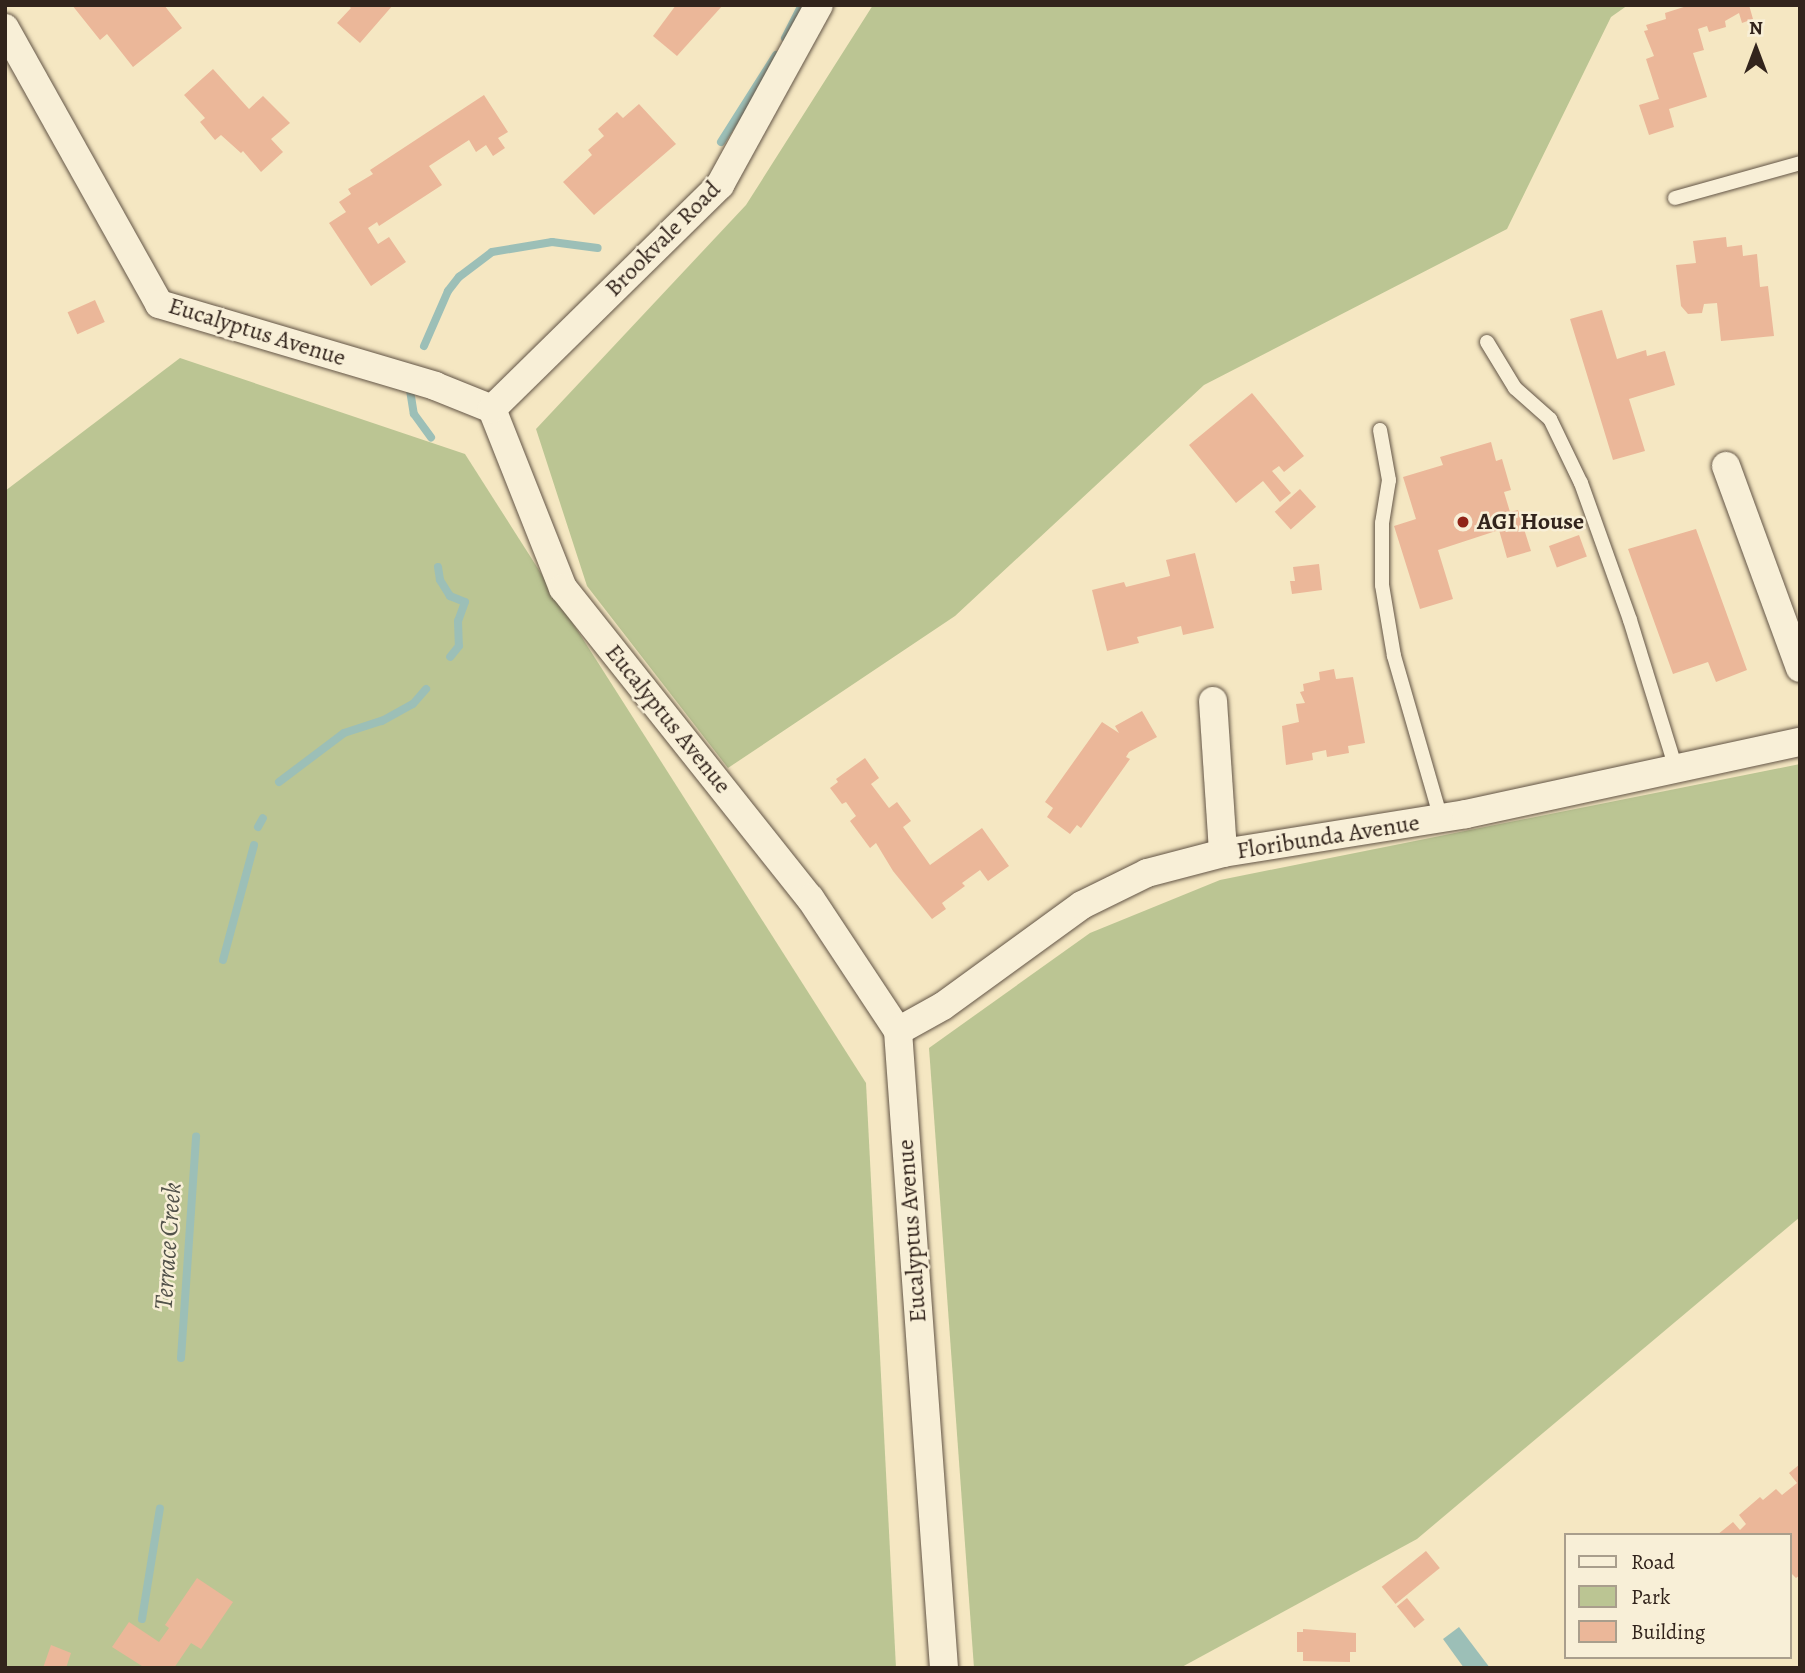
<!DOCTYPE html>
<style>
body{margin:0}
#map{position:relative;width:1805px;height:1673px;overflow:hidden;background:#f5e7c2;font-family:Alegreya,serif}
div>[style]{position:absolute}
.green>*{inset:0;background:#bbc593}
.water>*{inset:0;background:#9cbfb7}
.stream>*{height:8px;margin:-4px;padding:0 4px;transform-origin:4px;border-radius:4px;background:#9cbfb7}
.building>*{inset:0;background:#ebb799;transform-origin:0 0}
.roads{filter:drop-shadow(0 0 2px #635546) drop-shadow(0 0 2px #635546)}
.service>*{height:14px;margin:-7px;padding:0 7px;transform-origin:7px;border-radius:7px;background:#f8efd7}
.minor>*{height:28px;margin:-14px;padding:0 14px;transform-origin:14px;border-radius:14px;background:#f8efd7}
.dots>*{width:19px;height:19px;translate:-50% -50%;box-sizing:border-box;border:4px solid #f8efd7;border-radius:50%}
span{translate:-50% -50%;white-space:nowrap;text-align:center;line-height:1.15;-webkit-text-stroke:5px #f8efd7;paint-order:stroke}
.street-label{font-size:24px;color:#32241c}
.poi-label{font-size:24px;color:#32241c;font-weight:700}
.left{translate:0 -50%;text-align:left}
.water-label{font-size:26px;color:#52524a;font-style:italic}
.frame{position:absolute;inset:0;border:7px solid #32241c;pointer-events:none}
.legend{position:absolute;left:1564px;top:1533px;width:228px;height:126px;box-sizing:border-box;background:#f8efd7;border:2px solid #a99e8c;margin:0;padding:9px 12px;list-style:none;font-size:21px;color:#32241c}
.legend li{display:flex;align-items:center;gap:14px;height:35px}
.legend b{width:35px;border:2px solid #a99e8c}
.north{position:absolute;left:1721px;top:14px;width:70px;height:70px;-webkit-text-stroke:5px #f8efd7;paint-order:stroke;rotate:0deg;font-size:19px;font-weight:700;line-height:28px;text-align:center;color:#32241c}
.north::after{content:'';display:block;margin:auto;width:24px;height:32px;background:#32241c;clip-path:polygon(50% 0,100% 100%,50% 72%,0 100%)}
</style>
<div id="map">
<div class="green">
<div style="clip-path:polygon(873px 5px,1628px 5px,1611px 17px,1507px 229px,1204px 385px,955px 616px,728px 768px,587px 586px,536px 429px,746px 205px)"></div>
<div style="clip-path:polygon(180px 358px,465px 454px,866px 1083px,896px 1668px,5px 1668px,5px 491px)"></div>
<div style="clip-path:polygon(1800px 764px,1800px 1217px,1417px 1539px,1180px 1668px,974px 1668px,929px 1048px,1090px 933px,1220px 880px)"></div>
</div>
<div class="water">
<div style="clip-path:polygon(1459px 1627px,1490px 1668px,1464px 1668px,1443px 1639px)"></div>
</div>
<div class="stream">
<div style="left:785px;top:38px;width:37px;rotate:-63deg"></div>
<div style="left:721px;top:142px;width:103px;rotate:-57.7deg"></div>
<div style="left:424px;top:346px;width:60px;rotate:-66.4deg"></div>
<div style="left:448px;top:291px;width:18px;rotate:-52deg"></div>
<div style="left:459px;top:277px;width:41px;rotate:-37.1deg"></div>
<div style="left:492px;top:252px;width:61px;rotate:-9.5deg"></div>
<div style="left:552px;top:242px;width:46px;rotate:7.4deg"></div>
<div style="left:410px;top:390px;width:24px;rotate:81deg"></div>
<div style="left:414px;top:414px;width:29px;rotate:54deg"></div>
<div style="left:438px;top:567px;width:13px;rotate:81deg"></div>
<div style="left:440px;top:580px;width:19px;rotate:58deg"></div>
<div style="left:450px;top:596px;width:16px;rotate:22deg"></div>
<div style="left:465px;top:602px;width:20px;rotate:110deg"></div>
<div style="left:458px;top:621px;width:25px;rotate:88deg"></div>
<div style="left:459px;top:646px;width:14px;rotate:129deg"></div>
<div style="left:279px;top:782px;width:81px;rotate:-37deg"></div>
<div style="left:344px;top:733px;width:40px;rotate:-18deg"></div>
<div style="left:382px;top:721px;width:35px;rotate:-29deg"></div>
<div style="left:413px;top:704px;width:20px;rotate:-49deg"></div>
<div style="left:258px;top:827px;width:10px;rotate:-61deg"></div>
<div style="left:223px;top:960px;width:119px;rotate:-74.9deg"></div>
<div style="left:181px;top:1358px;width:222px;rotate:-86.1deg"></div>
<div style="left:142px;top:1619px;width:112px;rotate:-80.8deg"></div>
</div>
<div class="building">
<div style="clip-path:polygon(72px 5px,164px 5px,182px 28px,133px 67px,107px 34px,100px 40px)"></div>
<div style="clip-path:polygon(347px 5px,393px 5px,360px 43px,337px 23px,351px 8px)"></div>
<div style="clip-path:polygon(676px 5px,723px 5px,677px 56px,653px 36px)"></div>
<div style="clip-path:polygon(1690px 5px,1749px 5px,1753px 19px,1742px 23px,1739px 13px,1725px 21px,1726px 27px,1709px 32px,1707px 26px,1698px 29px,1704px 50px,1693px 53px,1707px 97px,1669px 109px,1674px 127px,1649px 135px,1639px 105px,1659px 99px,1646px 59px,1654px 56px,1644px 31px,1648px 30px,1646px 25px,1666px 19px,1665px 13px)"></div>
<div style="clip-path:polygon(213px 69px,249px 109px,263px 96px,290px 123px,271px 139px,283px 152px,261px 172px,243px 151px,241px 153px,221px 135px,215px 140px,200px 122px,205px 118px,184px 95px)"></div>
<div style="clip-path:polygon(484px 95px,508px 132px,498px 138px,505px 148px,493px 156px,486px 145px,476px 152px,469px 140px,429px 166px,442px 185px,379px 226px,377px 222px,368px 228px,378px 244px,389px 237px,406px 262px,371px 286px,329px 223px,346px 212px,339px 202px,351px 194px,348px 189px,373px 174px,370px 170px)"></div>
<div style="clip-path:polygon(639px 104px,676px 144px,594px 215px,563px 182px,592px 155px,588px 150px,604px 136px,598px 129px,617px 112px,623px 118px)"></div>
<div style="clip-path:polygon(1726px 237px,1727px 247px,1742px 245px,1743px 256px,1757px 254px,1760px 287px,1768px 286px,1774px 336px,1721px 341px,1717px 303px,1704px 304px,1702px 313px,1688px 314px,1681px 306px,1676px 265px,1696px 263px,1693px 241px)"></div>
<div style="left:95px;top:300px;width:24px;height:30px;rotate:66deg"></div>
<div style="clip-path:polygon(1602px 310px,1617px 359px,1646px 350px,1647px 356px,1665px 351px,1675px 385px,1629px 399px,1645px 451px,1613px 460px,1570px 319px)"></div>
<div style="clip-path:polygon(1252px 393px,1304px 456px,1284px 472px,1279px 466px,1272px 471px,1291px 493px,1280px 502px,1263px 481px,1236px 503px,1189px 445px)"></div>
<div style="clip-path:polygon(1491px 442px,1496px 461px,1502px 459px,1511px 490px,1504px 492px,1510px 512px,1518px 510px,1531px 551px,1507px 558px,1499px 530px,1438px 550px,1453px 599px,1420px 609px,1394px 526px,1416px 519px,1403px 477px,1443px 465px,1440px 457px)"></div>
<div style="left:1300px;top:489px;width:24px;height:34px;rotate:48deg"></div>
<div style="clip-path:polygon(1696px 529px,1747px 670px,1716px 682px,1708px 662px,1673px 674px,1628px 549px)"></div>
<div style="left:1579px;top:535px;width:23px;height:32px;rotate:70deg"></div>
<div style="clip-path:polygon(1195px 553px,1214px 628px,1183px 635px,1181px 626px,1137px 637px,1139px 643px,1107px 651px,1092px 590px,1124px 582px,1126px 587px,1170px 576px,1166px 560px)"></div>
<div style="clip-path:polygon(1319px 564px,1322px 590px,1292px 594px,1290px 581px,1295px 581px,1293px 567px)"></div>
<div style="clip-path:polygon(1334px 669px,1336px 679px,1353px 677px,1365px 743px,1348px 746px,1349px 753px,1327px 757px,1326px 750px,1312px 753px,1313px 760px,1286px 765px,1282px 726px,1299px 722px,1296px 704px,1305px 703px,1300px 692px,1304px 691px,1303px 684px,1320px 680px,1319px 672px)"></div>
<div style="clip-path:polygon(1142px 711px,1157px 737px,1129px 752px,1126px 757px,1130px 759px,1081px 828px,1077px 825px,1070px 834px,1047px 817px,1053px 808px,1045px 802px,1102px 722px,1119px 733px,1115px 726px)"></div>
<div style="clip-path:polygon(865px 758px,879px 778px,871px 784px,889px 808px,897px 802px,911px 821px,903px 827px,930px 865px,982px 828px,1009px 866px,988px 881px,980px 870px,962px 883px,965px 886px,942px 903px,946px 909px,932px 919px,893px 871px,876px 843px,870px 848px,850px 821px,856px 816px,846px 802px,842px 804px,830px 788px,838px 782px,836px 779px)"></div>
<div style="clip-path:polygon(1800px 1464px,1800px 1575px,1796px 1578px,1789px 1571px,1789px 1535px,1717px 1535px,1733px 1522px,1740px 1530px,1746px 1524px,1739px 1515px,1760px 1497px,1763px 1500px,1776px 1489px,1782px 1495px,1797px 1483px,1789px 1473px)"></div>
<div style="left:1426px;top:1551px;width:22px;height:57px;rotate:51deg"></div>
<div style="clip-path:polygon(197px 1578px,233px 1602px,201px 1649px,191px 1643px,174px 1668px,140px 1668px,142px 1666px,112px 1647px,129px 1622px,159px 1642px,169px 1628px,165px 1625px)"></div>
<div style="left:1407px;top:1598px;width:28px;height:13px;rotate:51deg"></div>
<div style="clip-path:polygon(1303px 1629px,1356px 1633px,1356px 1652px,1350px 1652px,1350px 1662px,1303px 1661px,1303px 1652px,1297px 1652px,1297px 1632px,1303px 1632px)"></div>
<div style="clip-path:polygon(51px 1645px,71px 1653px,66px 1668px,43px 1668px)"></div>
</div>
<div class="roads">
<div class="service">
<div style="left:1675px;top:198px;width:130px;rotate:-15.6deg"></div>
<div style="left:1487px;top:342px;width:54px;rotate:58.7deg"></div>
<div style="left:1515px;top:388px;width:47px;rotate:41.5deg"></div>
<div style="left:1550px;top:419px;width:71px;rotate:64.2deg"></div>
<div style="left:1581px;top:483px;width:145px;rotate:70.3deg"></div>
<div style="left:1630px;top:620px;width:156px;rotate:72.8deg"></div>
<div style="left:1380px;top:430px;width:51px;rotate:79.8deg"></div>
<div style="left:1389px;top:480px;width:44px;rotate:99.2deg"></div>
<div style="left:1382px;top:523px;width:62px;rotate:90deg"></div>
<div style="left:1382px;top:585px;width:72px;rotate:80.4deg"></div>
<div style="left:1394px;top:656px;width:170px;rotate:73.9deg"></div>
</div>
<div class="minor">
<div style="left:5px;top:28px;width:316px;rotate:60.8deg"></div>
<div style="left:159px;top:304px;width:288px;rotate:16.5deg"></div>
<div style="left:435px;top:386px;width:61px;rotate:22deg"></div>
<div style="left:492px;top:409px;width:193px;rotate:68.4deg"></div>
<div style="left:563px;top:588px;width:396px;rotate:51.5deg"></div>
<div style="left:810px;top:898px;width:159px;rotate:56.5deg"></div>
<div style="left:898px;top:1031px;width:639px;rotate:85.87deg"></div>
<div style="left:492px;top:409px;width:320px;rotate:-44.5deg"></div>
<div style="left:720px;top:185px;width:205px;rotate:-61.2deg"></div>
<div style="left:1726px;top:466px;width:215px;rotate:69.9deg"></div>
<div style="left:1213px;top:701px;width:152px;rotate:86.2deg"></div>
<div style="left:898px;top:1031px;width:51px;rotate:-29.1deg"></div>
<div style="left:943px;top:1006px;width:172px;rotate:-36deg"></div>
<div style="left:1082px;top:905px;width:72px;rotate:-26.2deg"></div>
<div style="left:1147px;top:873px;width:79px;rotate:-14.7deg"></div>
<div style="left:1223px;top:853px;width:246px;rotate:-9.1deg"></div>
<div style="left:1466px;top:814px;width:342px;rotate:-12.2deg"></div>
</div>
</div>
<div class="dots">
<div style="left:1463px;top:522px;background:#8f2418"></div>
</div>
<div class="street-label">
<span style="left:663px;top:239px;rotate:-45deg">Brookvale Road</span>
<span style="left:257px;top:332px;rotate:17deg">Eucalyptus Avenue</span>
<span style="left:668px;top:719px;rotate:51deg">Eucalyptus Avenue</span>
<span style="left:1328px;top:837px;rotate:-9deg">Floribunda Avenue</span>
<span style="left:912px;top:1231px;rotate:-94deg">Eucalyptus Avenue</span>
</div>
<div class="poi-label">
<span class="left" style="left:1477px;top:522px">AGI House</span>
</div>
<div class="water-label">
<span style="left:168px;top:1246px;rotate:-86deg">Terrace Creek</span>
</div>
<div class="frame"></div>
<ul class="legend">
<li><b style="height:9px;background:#f8efd7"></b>Road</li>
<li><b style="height:19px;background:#bbc593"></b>Park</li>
<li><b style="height:19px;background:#ebb799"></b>Building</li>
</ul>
<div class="north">N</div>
</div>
